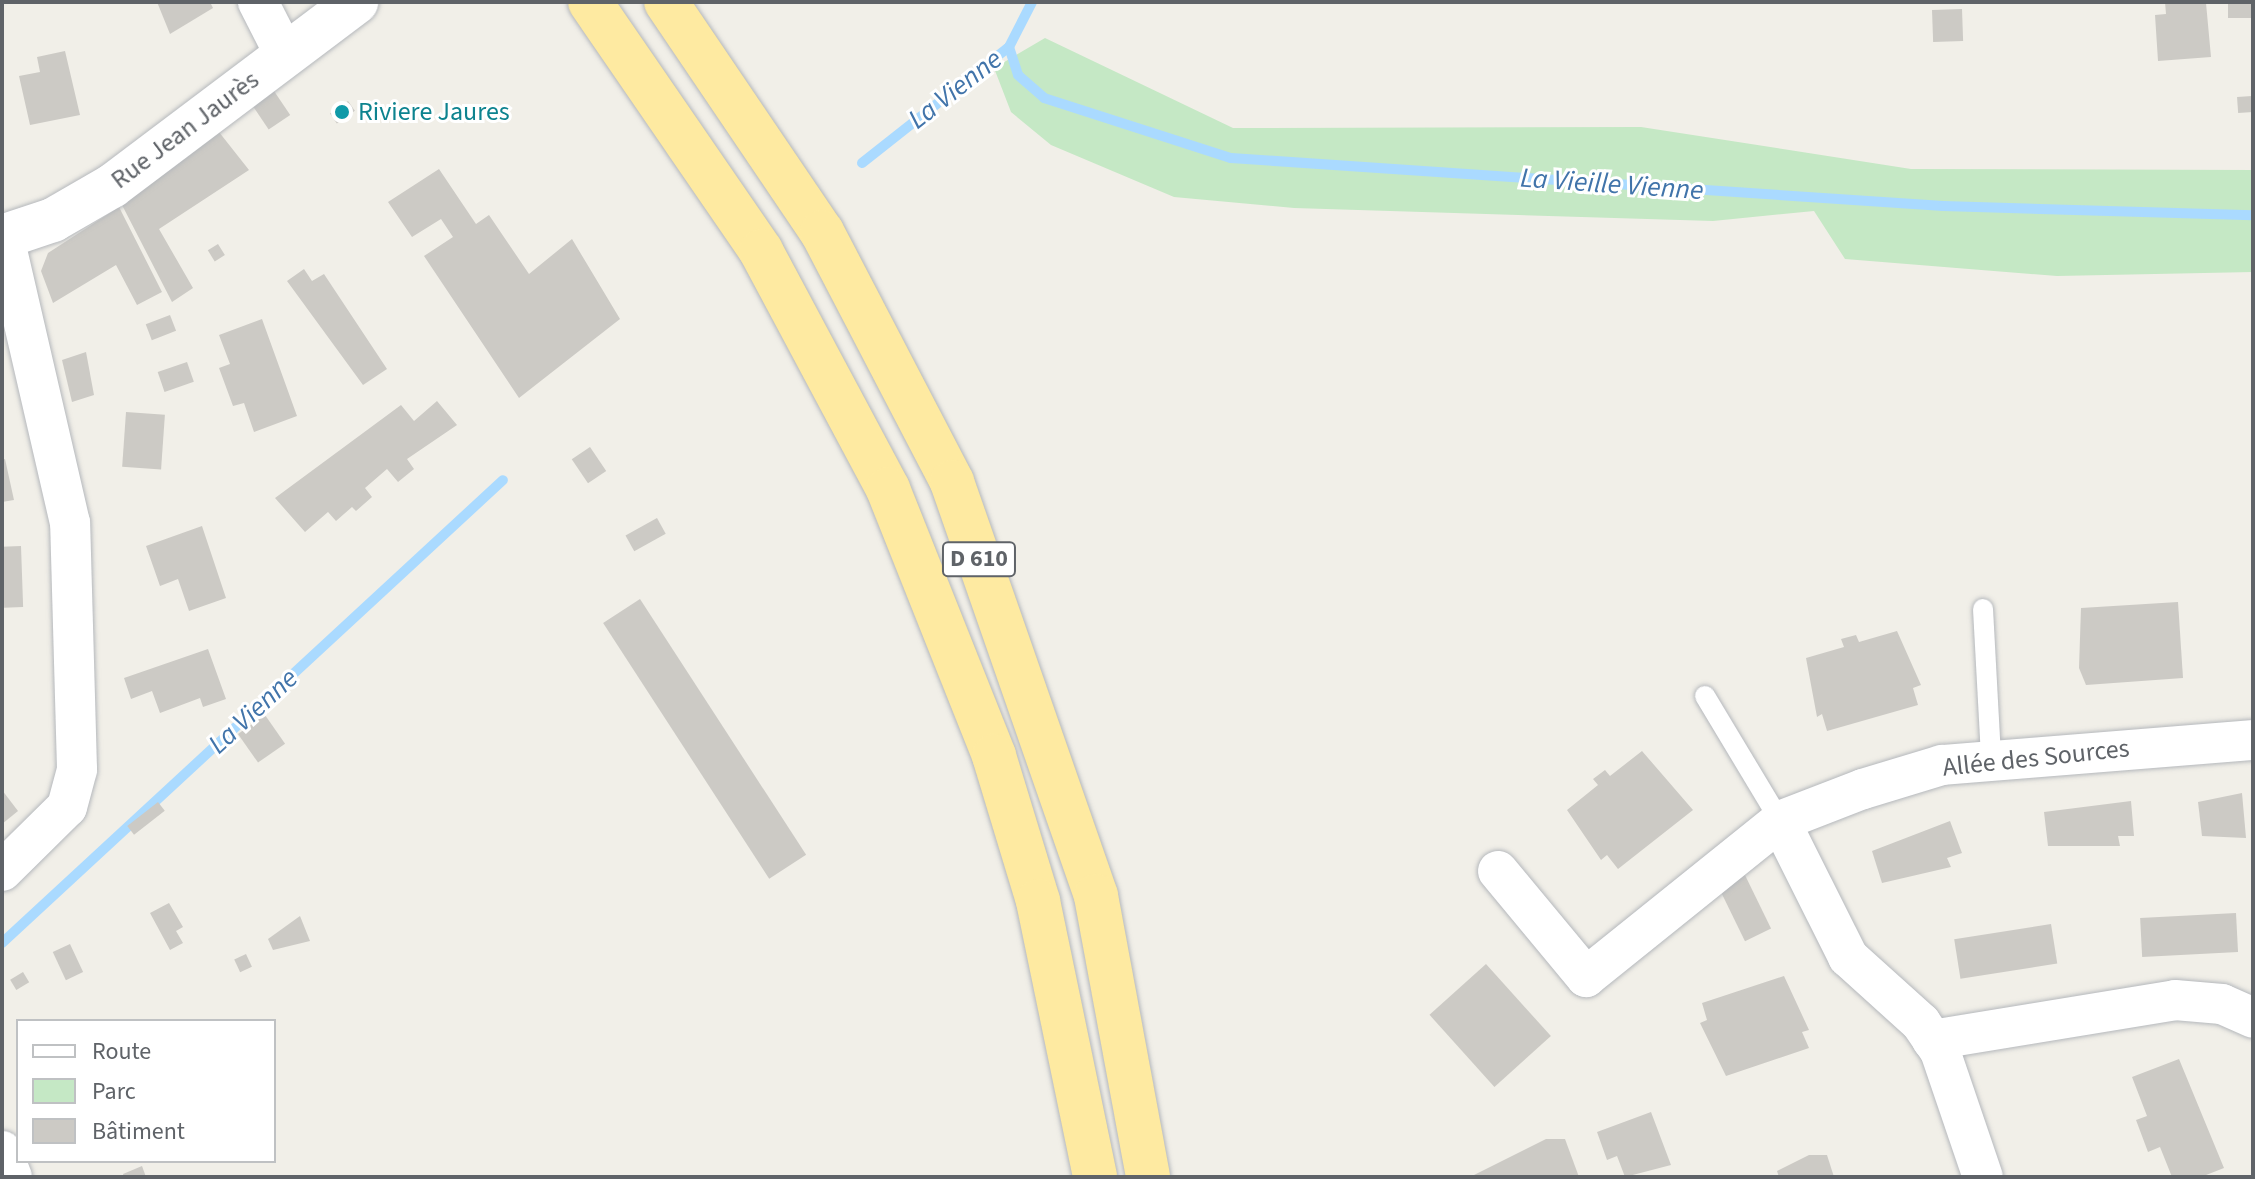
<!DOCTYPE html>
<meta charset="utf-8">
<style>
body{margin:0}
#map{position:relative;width:2255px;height:1179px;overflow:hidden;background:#f1efe8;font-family:"Source Sans 3",sans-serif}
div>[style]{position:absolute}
.green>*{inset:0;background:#c5e8c5}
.stream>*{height:10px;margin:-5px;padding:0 5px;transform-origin:5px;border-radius:5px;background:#aadaff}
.building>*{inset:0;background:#cccac5;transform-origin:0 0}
.roads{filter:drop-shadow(0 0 2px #b5b8bc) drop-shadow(0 0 2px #b5b8bc)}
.service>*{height:20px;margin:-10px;padding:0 10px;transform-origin:10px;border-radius:10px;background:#fff}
.minor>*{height:40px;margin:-20px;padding:0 20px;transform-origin:20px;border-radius:20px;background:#fff}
.tertiary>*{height:44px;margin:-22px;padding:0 22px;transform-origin:22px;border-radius:22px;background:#fff}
.trunk>*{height:44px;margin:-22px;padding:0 22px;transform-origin:22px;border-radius:22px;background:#feeaa1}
.dots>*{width:22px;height:22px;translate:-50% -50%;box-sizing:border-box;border:4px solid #fff;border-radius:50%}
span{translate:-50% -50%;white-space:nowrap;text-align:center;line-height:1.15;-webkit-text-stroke:6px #fff;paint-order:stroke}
.shield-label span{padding:2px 6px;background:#fff;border:2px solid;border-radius:6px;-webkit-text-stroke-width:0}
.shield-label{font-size:24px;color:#5f6368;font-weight:700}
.culture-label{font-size:26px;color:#0d838f}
.left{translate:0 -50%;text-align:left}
.street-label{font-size:26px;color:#5f6368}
.water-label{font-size:28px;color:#4174aa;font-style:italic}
.frame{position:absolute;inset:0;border:4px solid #5f6368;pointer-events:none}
.legend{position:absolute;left:16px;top:1019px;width:260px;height:144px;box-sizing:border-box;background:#fff;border:2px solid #bfc1c3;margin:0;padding:10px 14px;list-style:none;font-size:24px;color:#5f6368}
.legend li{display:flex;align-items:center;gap:16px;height:40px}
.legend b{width:40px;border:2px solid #bfc1c3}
</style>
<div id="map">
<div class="green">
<div style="clip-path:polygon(1045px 38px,1233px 128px,1641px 127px,1911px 169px,2253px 170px,2253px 272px,2057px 276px,1845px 259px,1814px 211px,1713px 221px,1294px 208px,1174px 197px,1051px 145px,1011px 112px,994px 68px)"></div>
</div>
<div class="stream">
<div style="left:1009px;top:47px;width:29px;rotate:72deg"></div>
<div style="left:1018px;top:75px;width:35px;rotate:41deg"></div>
<div style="left:1044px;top:98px;width:196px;rotate:17.8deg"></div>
<div style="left:1231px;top:158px;width:714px;rotate:3.86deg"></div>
<div style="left:1943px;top:206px;width:310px;rotate:1.7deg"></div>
<div style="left:862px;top:163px;width:187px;rotate:-38.3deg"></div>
<div style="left:1009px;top:47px;width:51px;rotate:-62.9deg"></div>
<div style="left:2px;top:943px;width:682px;rotate:-42.74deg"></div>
</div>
<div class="building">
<div style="clip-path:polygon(157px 2px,210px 2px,213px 8px,170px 34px)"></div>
<div style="clip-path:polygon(2165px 2px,2206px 3px,2211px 57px,2158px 61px,2155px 15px,2166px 14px)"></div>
<div style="left:2228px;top:2px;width:25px;height:16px"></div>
<div style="left:1962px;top:9px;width:32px;height:30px;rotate:88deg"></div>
<div style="clip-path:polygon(65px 51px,80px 115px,30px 125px,19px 76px,40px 72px,37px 57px)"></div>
<div style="left:274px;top:91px;width:29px;height:26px;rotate:56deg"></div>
<div style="left:2252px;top:96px;width:16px;height:15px;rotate:86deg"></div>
<div style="left:348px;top:101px;width:12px;height:22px;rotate:55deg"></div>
<div style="clip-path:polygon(219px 132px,249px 170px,159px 229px,193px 288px,172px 302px,122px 205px)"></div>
<div style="clip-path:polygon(439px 169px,476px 224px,489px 215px,529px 274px,572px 239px,620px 319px,519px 398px,424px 256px,453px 237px,441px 219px,412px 237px,388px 202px)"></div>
<div style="clip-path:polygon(119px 207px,162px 292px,137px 305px,116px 265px,53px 303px,41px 271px,48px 253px)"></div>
<div style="left:218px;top:244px;width:13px;height:12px;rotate:58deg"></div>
<div style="clip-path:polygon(304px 269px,312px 281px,324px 274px,387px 369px,363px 385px,287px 281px)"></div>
<div style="left:170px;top:315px;width:17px;height:26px;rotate:69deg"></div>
<div style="clip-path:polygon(262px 319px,297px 416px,254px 432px,244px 403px,233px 406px,219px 368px,230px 364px,219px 335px)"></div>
<div style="clip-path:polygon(86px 352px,94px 395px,72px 402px,62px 360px)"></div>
<div style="left:187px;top:362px;width:21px;height:31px;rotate:71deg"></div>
<div style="clip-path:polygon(437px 401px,457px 425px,407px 459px,414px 469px,398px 482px,387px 469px,365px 488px,372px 497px,356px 511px,352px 507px,336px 521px,328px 512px,305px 532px,275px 498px,401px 405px,414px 421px)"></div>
<div style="left:126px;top:412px;width:39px;height:55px;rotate:4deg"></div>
<div style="left:590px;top:447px;width:29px;height:22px;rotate:56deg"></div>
<div style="clip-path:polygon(5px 459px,14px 500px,2px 502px,2px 460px)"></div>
<div style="left:657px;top:518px;width:18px;height:36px;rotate:61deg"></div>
<div style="clip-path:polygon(202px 526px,226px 598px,189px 611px,178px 579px,160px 586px,146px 546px)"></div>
<div style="left:21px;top:546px;width:61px;height:19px;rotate:88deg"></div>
<div style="left:640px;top:599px;width:305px;height:44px;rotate:57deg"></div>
<div style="clip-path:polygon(2178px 602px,2183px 678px,2086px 685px,2079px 668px,2081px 608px)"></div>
<div style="clip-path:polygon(1897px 631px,1921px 685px,1913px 688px,1918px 705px,1827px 731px,1822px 714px,1817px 717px,1806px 658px,1844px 647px,1841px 639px,1856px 635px,1859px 642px)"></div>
<div style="clip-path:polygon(208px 649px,226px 699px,203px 707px,200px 698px,160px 713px,152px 691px,131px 699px,124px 678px)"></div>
<div style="left:265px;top:715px;width:35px;height:33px;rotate:55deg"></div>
<div style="clip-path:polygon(1642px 751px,1693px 810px,1618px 869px,1607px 855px,1601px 860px,1567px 810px,1598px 785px,1593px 779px,1605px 770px,1610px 776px)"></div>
<div style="clip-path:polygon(2px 790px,18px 811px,2px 824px)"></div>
<div style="clip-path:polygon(2242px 793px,2246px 838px,2202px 836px,2198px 802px)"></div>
<div style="clip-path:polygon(2131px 801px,2134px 836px,2118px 836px,2120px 846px,2048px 846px,2044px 812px)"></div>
<div style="left:158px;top:802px;width:11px;height:39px;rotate:52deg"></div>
<div style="clip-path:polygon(1950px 821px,1962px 853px,1947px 858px,1951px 867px,1882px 883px,1872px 851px)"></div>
<div style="left:1743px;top:871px;width:64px;height:29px;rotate:64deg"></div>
<div style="clip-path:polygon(169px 903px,183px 927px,176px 931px,183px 943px,170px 950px,150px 913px)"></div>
<div style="left:2236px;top:913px;width:39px;height:96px;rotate:87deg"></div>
<div style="clip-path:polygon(300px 916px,310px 941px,273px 950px,268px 939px)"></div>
<div style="left:2051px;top:924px;width:40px;height:98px;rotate:81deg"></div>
<div style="left:70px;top:944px;width:31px;height:19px;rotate:65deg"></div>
<div style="left:246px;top:954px;width:14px;height:13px;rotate:65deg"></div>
<div style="left:1486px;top:964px;width:97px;height:76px;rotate:48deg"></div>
<div style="left:23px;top:972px;width:12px;height:15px;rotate:59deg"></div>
<div style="clip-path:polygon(1784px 976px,1809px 1030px,1802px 1032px,1809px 1048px,1726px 1076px,1700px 1023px,1707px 1020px,1702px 1003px)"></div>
<div style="clip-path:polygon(2179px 1059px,2224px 1168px,2201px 1177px,2172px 1177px,2160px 1147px,2148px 1152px,2136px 1120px,2147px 1116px,2132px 1077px)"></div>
<div style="clip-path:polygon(1651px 1112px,1671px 1165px,1625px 1177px,1617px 1156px,1607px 1160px,1597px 1132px)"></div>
<div style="clip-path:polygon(1546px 1139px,1565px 1139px,1579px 1177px,1470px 1177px)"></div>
<div style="clip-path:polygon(1809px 1155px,1827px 1155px,1834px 1177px,1779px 1177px,1777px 1171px)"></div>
<div style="clip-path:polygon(142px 1166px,146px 1177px,124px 1177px,123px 1174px)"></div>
</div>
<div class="roads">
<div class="service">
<div style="left:1983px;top:609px;width:150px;rotate:86.9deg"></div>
<div style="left:1705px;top:696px;width:146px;rotate:59deg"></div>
</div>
<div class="minor">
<div style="left:258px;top:2px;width:59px;rotate:63deg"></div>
<div style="left:1780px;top:821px;width:152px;rotate:63.4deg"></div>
<div style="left:1848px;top:957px;width:98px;rotate:42.1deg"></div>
<div style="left:1921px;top:1023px;width:34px;rotate:56deg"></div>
<div style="left:1940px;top:1051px;width:133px;rotate:71.2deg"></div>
<div style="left:2px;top:871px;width:91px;rotate:-44.6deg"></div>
<div style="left:67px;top:807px;width:39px;rotate:-75deg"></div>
<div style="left:77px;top:769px;width:246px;rotate:-91.6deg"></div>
<div style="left:70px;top:523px;width:294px;rotate:-103deg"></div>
<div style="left:1498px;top:871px;width:138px;rotate:50.3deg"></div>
<div style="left:1586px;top:977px;width:249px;rotate:-38.8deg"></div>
<div style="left:1780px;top:821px;width:89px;rotate:-21.1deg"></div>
<div style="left:1863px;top:789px;width:83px;rotate:-16.9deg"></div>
<div style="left:1942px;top:765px;width:312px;rotate:-4.6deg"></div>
<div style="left:1932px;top:1040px;width:246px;rotate:-9.3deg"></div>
<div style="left:2175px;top:1000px;width:47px;rotate:4.9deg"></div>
<div style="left:2222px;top:1004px;width:34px;rotate:24deg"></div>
<div style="left:2px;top:1151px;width:28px;rotate:69deg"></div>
</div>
<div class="tertiary">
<div style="left:2px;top:237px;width:54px;rotate:-18.4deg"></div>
<div style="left:53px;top:220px;width:68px;rotate:-30deg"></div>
<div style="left:112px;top:186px;width:306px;rotate:-37deg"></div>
</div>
<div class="trunk">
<div style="left:590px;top:2px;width:302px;rotate:55.5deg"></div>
<div style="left:761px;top:251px;width:270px;rotate:61.9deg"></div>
<div style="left:888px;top:489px;width:287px;rotate:68.3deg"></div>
<div style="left:994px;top:756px;width:152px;rotate:73.1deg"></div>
<div style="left:1038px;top:901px;width:282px;rotate:78.3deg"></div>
<div style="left:666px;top:2px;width:278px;rotate:55.9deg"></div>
<div style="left:822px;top:232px;width:282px;rotate:62.5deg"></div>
<div style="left:952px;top:482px;width:438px;rotate:70.8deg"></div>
<div style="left:1096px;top:896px;width:286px;rotate:79.5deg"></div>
</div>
</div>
<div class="dots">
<div style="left:342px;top:112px;background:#0f9aa8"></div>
</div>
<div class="shield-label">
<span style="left:979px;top:559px">D 610</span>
</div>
<div class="culture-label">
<span class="left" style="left:358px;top:112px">Riviere Jaures</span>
</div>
<div class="street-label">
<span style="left:185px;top:130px;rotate:-37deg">Rue Jean Jaurès</span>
<span style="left:2036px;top:758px;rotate:-6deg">Allée des Sources</span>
</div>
<div class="water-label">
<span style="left:955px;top:89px;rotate:-38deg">La Vienne</span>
<span style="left:1612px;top:184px;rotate:4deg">La Vieille Vienne</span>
<span style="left:253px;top:711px;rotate:-43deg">La Vienne</span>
</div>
<div class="frame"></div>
<ul class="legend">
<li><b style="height:10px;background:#fff"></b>Route</li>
<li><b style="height:22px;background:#c5e8c5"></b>Parc</li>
<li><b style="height:22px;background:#cccac5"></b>Bâtiment</li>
</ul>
</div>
